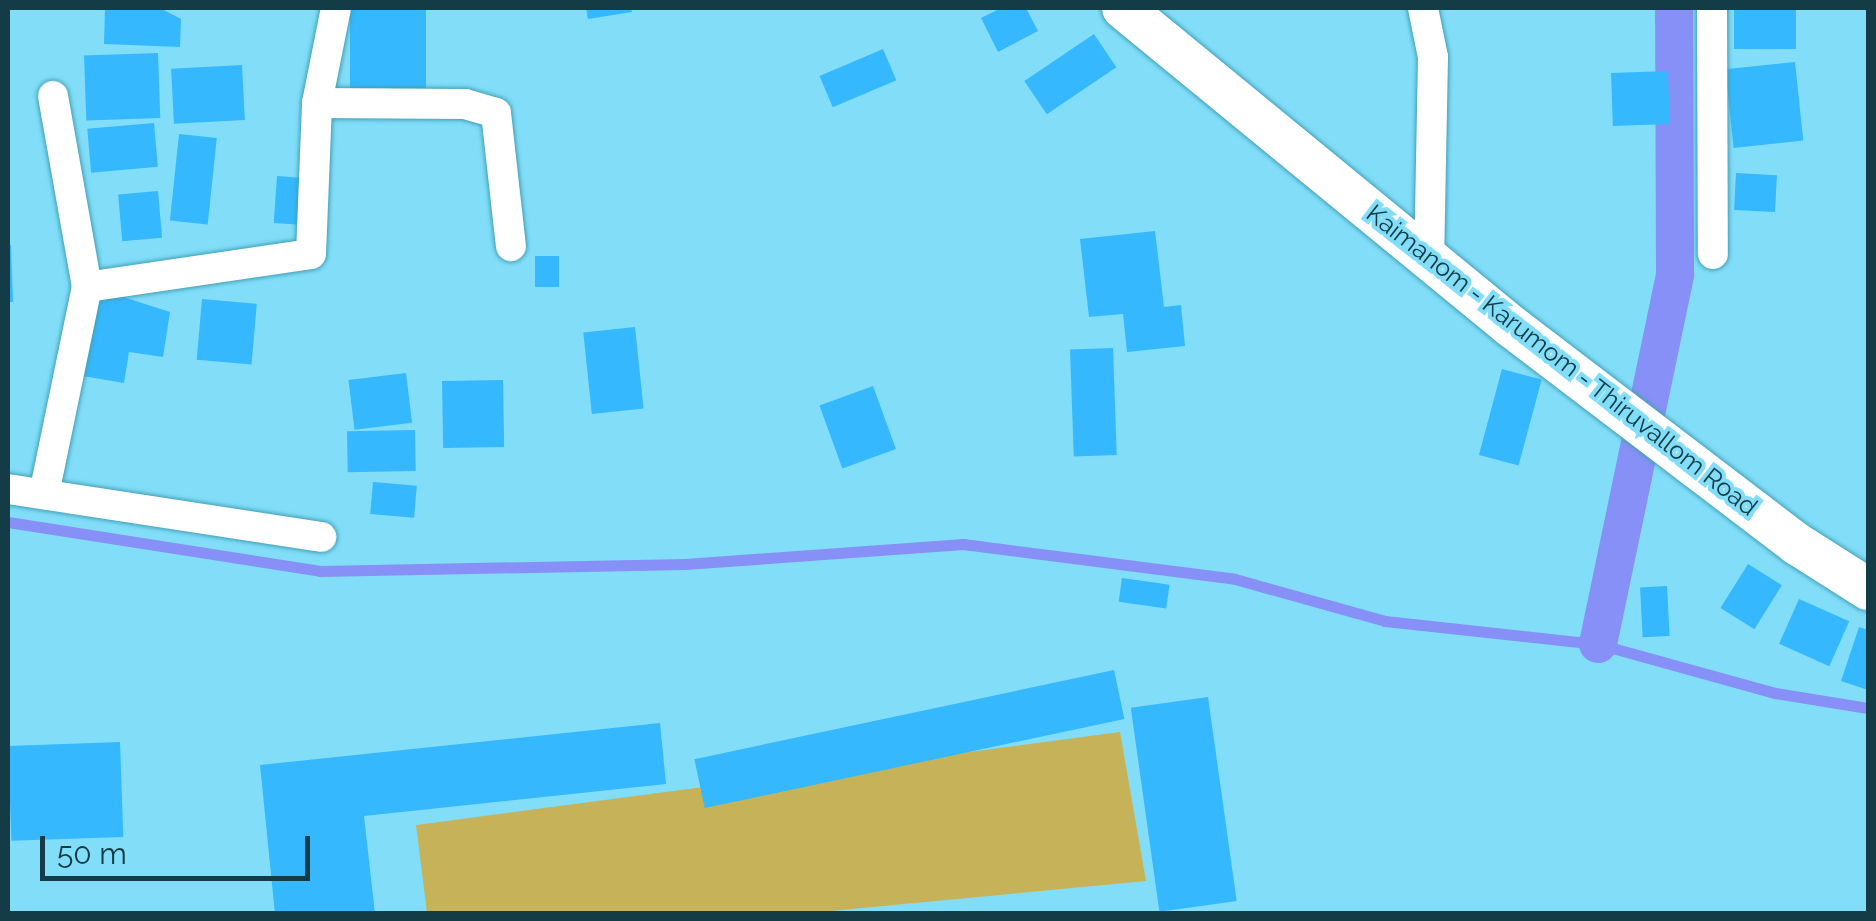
<!DOCTYPE html>
<style>
body{margin:0}
#map{position:relative;width:1876px;height:921px;overflow:hidden;background:#82def8;font-family:Raleway,sans-serif}
div>[style]{position:absolute}
.green>*{inset:0;background:#c6b359}
.stream>*{height:11px;margin:-5.5px;padding:0 5.5px;transform-origin:5.5px;border-radius:5.5px;background:#8790f6}
.canal>*{height:38px;margin:-19px;padding:0 19px;transform-origin:19px;border-radius:19px;background:#8790f6}
.building>*{inset:0;background:#35b8fe;transform-origin:0 0}
.roads{filter:drop-shadow(0 0 2px #41a0b8) drop-shadow(0 0 2px #41a0b8)}
.street>*{height:30px;margin:-15px;padding:0 15px;transform-origin:15px;border-radius:15px;background:#fff}
.secondary>*{height:42px;margin:-21px;padding:0 21px;transform-origin:21px;border-radius:21px;background:#fff}
span{translate:-50% -50%;white-space:nowrap;text-align:center;line-height:1.15;-webkit-text-stroke:8px #82def8;paint-order:stroke}
.street-label{font-size:25px;color:#143c46}
.frame{position:absolute;inset:0;border:10px solid #143c46;pointer-events:none}
.scale{position:absolute;left:40px;top:836px;width:270px;height:45px;box-sizing:border-box;border:5px solid #143c46;border-top:0;padding-left:12px;font-size:30px;line-height:35px;white-space:nowrap;color:#143c46;-webkit-text-stroke:8px #82def8;paint-order:stroke}
</style>
<div id="map">
<div class="green">
<div style="clip-path:polygon(1120px 732px,1146px 881px,799px 914px,427px 913px,416px 825px)"></div>
</div>
<div class="stream">
<div style="left:8px;top:522px;width:316px;rotate:8.9deg"></div>
<div style="left:320px;top:571px;width:365px;rotate:-1.1deg"></div>
<div style="left:685px;top:564px;width:279px;rotate:-4.1deg"></div>
<div style="left:963px;top:544px;width:274px;rotate:7.3deg"></div>
<div style="left:1235px;top:579px;width:156px;rotate:15.6deg"></div>
<div style="left:1385px;top:621px;width:214px;rotate:6.2deg"></div>
<div style="left:1598px;top:644px;width:184px;rotate:15.5deg"></div>
<div style="left:1775px;top:693px;width:94px;rotate:9.2deg"></div>
</div>
<div class="canal">
<div style="left:1598px;top:644px;width:378px;rotate:-78.2deg"></div>
<div style="left:1675px;top:274px;width:266px;rotate:-90.2deg"></div>
</div>
<div class="building">
<div style="clip-path:polygon(105px 8px,160px 8px,181px 19px,180px 47px,104px 44px)"></div>
<div style="left:350px;top:8px;width:76px;height:80px"></div>
<div style="clip-path:polygon(586px 8px,631px 8px,632px 12px,588px 19px)"></div>
<div style="clip-path:polygon(1001px 8px,1026px 8px,1038px 31px,998px 52px,981px 18px)"></div>
<div style="left:1734px;top:8px;width:62px;height:41px"></div>
<div style="left:1094px;top:34px;width:40px;height:84px;rotate:56deg"></div>
<div style="left:883px;top:49px;width:34px;height:69px;rotate:67deg"></div>
<div style="left:158px;top:53px;width:65px;height:74px;rotate:88deg"></div>
<div style="left:1795px;top:62px;width:79px;height:70px;rotate:84deg"></div>
<div style="left:242px;top:65px;width:55px;height:71px;rotate:87deg"></div>
<div style="left:1668px;top:71px;width:53px;height:57px;rotate:88deg"></div>
<div style="left:154px;top:123px;width:44px;height:67px;rotate:85deg"></div>
<div style="left:179px;top:134px;width:38px;height:87px;rotate:6deg"></div>
<div style="left:1736px;top:173px;width:41px;height:37px;rotate:3deg"></div>
<div style="left:277px;top:176px;width:27px;height:47px;rotate:4deg"></div>
<div style="left:158px;top:191px;width:47px;height:40px;rotate:85deg"></div>
<div style="clip-path:polygon(1155px 231px,1164px 307px,1181px 305px,1185px 346px,1127px 352px,1123px 314px,1089px 317px,1080px 239px)"></div>
<div style="clip-path:polygon(8px 245px,11px 245px,13px 302px,8px 302px)"></div>
<div style="left:535px;top:256px;width:24px;height:31px"></div>
<div style="clip-path:polygon(92px 287px,170px 312px,163px 357px,129px 352px,124px 383px,77px 375px)"></div>
<div style="left:202px;top:299px;width:55px;height:61px;rotate:5deg"></div>
<div style="left:635px;top:327px;width:82px;height:52px;rotate:84deg"></div>
<div style="left:1113px;top:348px;width:107px;height:43px;rotate:88deg"></div>
<div style="left:1502px;top:369px;width:41px;height:89px;rotate:15deg"></div>
<div style="left:406px;top:373px;width:50px;height:58px;rotate:83deg"></div>
<div style="left:503px;top:380px;width:67px;height:61px;rotate:89deg"></div>
<div style="left:873px;top:386px;width:67px;height:57px;rotate:70deg"></div>
<div style="left:415px;top:430px;width:41px;height:68px;rotate:89deg"></div>
<div style="left:373px;top:482px;width:44px;height:32px;rotate:5deg"></div>
<div style="left:1748px;top:564px;width:40px;height:52px;rotate:32deg"></div>
<div style="left:1122px;top:578px;width:48px;height:24px;rotate:8deg"></div>
<div style="left:1667px;top:586px;width:50px;height:27px;rotate:87deg"></div>
<div style="left:1799px;top:599px;width:55px;height:49px;rotate:24deg"></div>
<div style="clip-path:polygon(1859px 627px,1868px 630px,1868px 690px,1841px 681px)"></div>
<div style="left:1114px;top:670px;width:50px;height:429px;rotate:78deg"></div>
<div style="left:1208px;top:697px;width:206px;height:78px;rotate:82deg"></div>
<div style="clip-path:polygon(660px 723px,666px 784px,364px 816px,375px 914px,275px 914px,260px 765px)"></div>
<div style="left:120px;top:742px;width:95px;height:112px;rotate:88deg"></div>
</div>
<div class="roads">
<div class="street">
<div style="left:1423px;top:8px;width:50px;rotate:78.5deg"></div>
<div style="left:1433px;top:57px;width:202px;rotate:91.1deg"></div>
<div style="left:1712px;top:8px;width:246px;rotate:89.8deg"></div>
<div style="left:53px;top:96px;width:194px;rotate:79.9deg"></div>
<div style="left:317px;top:103px;width:148px;rotate:0.4deg"></div>
<div style="left:465px;top:104px;width:32px;rotate:16deg"></div>
<div style="left:496px;top:113px;width:134px;rotate:83.6deg"></div>
<div style="left:8px;top:489px;width:317px;rotate:8.7deg"></div>
<div style="left:44px;top:494px;width:211px;rotate:-78.3deg"></div>
<div style="left:87px;top:287px;width:226px;rotate:-8.4deg"></div>
<div style="left:311px;top:254px;width:151px;rotate:-87.7deg"></div>
<div style="left:317px;top:103px;width:97px;rotate:-78.7deg"></div>
</div>
<div class="secondary">
<div style="left:1123px;top:8px;width:503px;rotate:39.35deg"></div>
<div style="left:1512px;top:327px;width:358px;rotate:37.3deg"></div>
<div style="left:1797px;top:544px;width:84px;rotate:32.4deg"></div>
</div>
</div>
<div class="street-label">
<span style="left:1562px;top:360px;rotate:38deg">Kaimanom - Karumom - Thiruvallom Road</span>
</div>
<div class="frame"></div>
<div class="scale">50 m</div>
</div>
